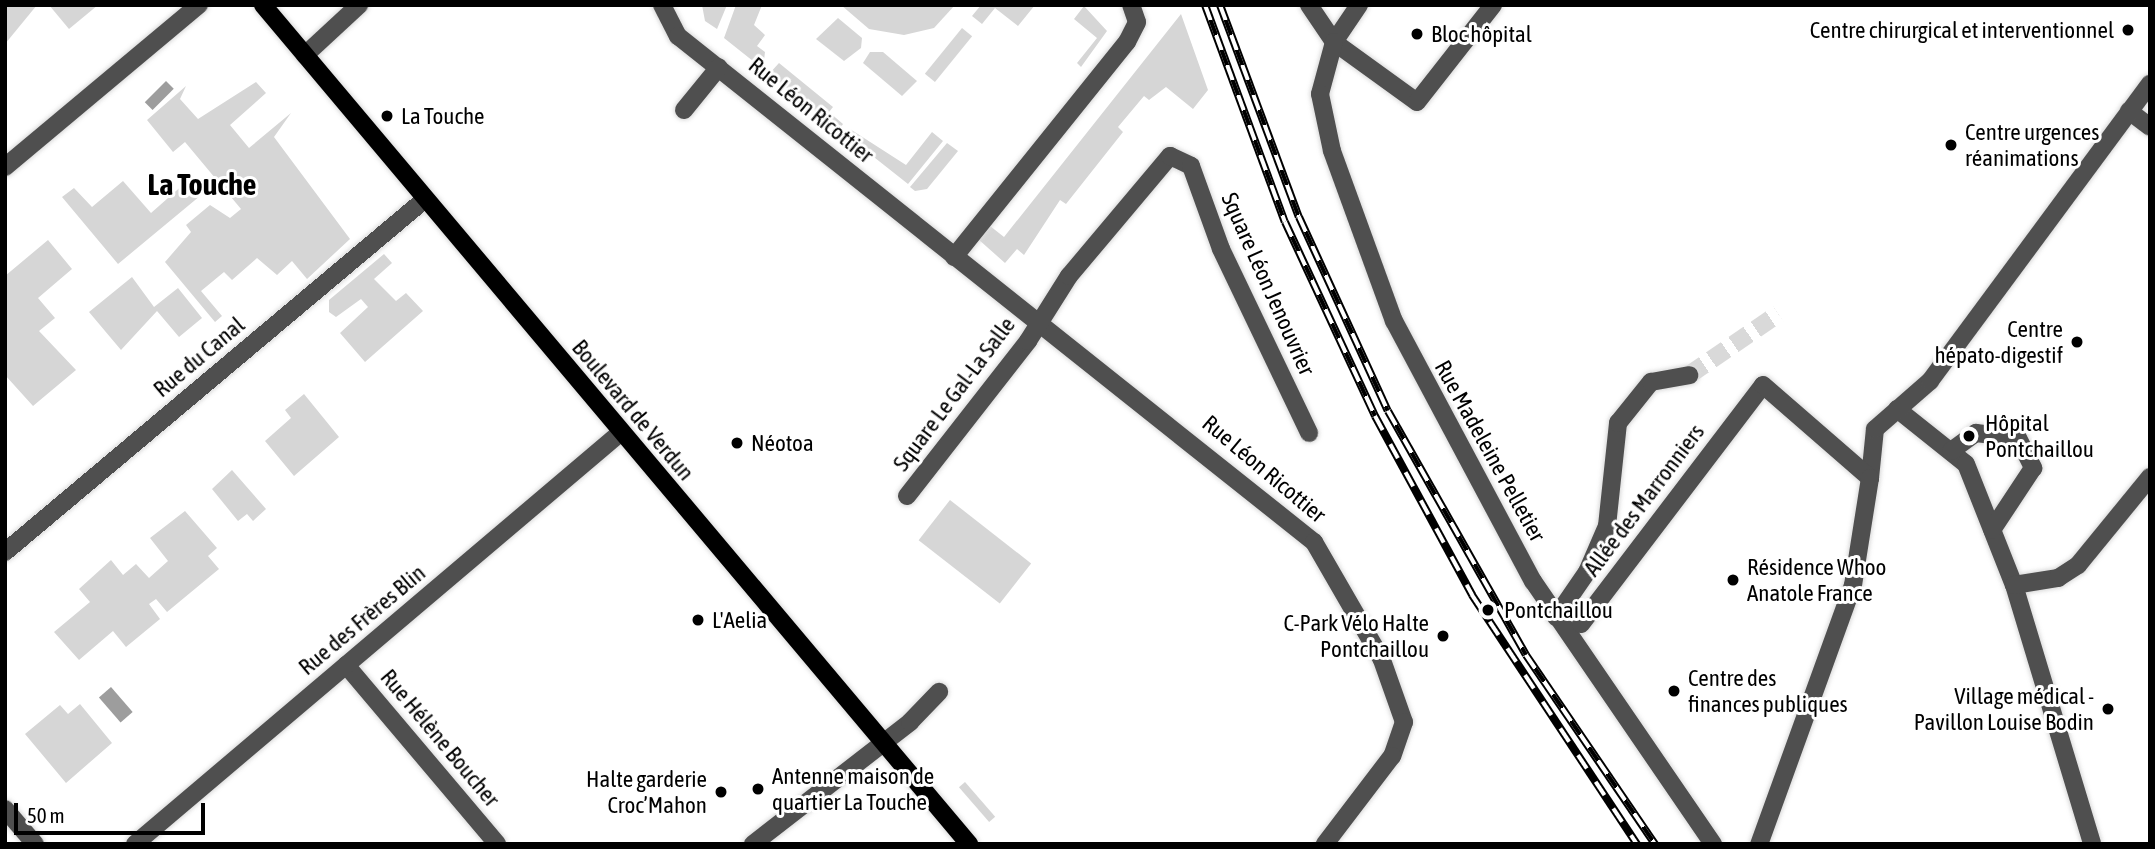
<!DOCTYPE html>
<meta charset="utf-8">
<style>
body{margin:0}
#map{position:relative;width:2155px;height:849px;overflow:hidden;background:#fff;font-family:"Asap Condensed",sans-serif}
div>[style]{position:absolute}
.green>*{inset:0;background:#d6d6d6;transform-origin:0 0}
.water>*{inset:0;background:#9d9d9d;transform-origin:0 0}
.minor-tunnel>*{height:18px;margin-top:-9px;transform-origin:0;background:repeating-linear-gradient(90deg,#d9d9d9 0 18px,transparent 0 27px)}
.roads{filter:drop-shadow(0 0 2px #dbdbdb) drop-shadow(0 0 2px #dbdbdb)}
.minor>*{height:18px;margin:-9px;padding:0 9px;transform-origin:9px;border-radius:9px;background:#4f4f4f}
.major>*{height:18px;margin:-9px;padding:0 9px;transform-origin:9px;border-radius:9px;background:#000}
.rail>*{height:8px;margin-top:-4px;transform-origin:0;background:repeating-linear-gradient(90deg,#fff 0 16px,#000 0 32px);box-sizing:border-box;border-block:2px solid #000}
.dots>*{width:19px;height:19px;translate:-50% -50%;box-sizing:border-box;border:4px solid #fff;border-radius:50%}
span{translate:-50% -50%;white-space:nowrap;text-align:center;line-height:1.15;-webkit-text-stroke:6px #fff;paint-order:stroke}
.poi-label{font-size:23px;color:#000}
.right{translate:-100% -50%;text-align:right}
.left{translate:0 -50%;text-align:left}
.street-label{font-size:23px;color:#000}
.district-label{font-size:30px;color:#000;font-weight:700}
.frame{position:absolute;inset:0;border:7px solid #000;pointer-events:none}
.scale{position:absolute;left:14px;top:803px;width:191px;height:32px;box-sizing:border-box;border:4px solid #000;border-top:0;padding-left:9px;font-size:21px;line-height:24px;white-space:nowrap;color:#000;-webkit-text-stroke:5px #fff;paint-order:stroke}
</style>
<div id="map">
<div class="green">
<div style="clip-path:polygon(5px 5px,37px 5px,5px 44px)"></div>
<div style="clip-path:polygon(49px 5px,98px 5px,69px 29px)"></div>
<div style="clip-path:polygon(702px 5px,727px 5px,717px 29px,705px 21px)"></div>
<div style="clip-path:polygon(736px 5px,762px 5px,754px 25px,765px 35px,757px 46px,765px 52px,763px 69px,724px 38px)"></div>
<div style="clip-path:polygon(841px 5px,955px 5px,934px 28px,904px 35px,869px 29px)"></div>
<div style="clip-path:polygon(981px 5px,1035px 5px,1018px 26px,995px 8px,982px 24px,972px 16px)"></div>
<div style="clip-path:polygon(1084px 6px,1107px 31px,1081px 67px,1077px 63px,1097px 38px,1074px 19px)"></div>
<div style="clip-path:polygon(1181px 14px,1208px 90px,1193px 109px,1166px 87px,1149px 100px,1144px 96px,1118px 127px,1123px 132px,1066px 204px,1060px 200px,1024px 255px,1017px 249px,1005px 263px,978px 239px,985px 222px,1004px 237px)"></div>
<div style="clip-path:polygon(838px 18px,862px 38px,861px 48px,844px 61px,816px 39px)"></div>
<div style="left:962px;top:28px;width:13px;height:59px;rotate:39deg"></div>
<div style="clip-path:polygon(870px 52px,883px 52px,917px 81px,902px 96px,863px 63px)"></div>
<div style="clip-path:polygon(779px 63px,833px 107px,829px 112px,843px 124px,839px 130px,769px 74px)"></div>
<div style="clip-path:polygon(256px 82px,266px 93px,230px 125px,249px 148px,291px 113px,274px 137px,350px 239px,307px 279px,292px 261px,277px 275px,257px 258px,232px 280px,224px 272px,201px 291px,222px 316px,215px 322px,165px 262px,191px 232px,186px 225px,210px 205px,230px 218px,241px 209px,185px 142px,173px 152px,147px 120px,186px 86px,180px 99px,198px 119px)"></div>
<div style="clip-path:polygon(850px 129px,906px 165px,932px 132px,943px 141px,908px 184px,846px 135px)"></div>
<div style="clip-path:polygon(947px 143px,958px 151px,927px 189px,915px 191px,910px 187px)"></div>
<div style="clip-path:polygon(193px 176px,206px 191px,118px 264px,62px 197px,74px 188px,92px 207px,123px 181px,151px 213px)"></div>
<div style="clip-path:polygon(48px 240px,72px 269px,38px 298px,55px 318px,39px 331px,76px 370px,33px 406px,5px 375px,5px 276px)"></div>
<div style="clip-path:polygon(384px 254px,392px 263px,374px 279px,396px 301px,406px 293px,423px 311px,365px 362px,340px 333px,368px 307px,361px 299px,336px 317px,329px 312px,329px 300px)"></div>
<div style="clip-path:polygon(132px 277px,154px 307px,178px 288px,202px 318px,179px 337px,157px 311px,121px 350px,89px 312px)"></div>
<div style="clip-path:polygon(304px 394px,339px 437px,294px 476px,265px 441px,291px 418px,285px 410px)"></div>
<div style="clip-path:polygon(232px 470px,266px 509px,253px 521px,247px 514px,238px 521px,212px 489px)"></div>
<div style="left:950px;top:500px;width:103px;height:51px;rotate:38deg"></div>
<div style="clip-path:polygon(185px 511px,217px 548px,208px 556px,219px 569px,167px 612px,156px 599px,149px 604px,160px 619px,126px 647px,113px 631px,79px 660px,54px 632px,90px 602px,79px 589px,111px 560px,123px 575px,136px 564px,149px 578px,168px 561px,150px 538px)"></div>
<div style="clip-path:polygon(80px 704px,112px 743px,66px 783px,25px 734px,60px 705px,68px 714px)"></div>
<div style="left:965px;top:782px;width:46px;height:8px;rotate:49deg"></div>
</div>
<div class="water">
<div style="left:166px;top:81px;width:11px;height:30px;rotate:45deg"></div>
<div style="left:111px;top:687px;width:33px;height:16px;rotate:49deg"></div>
</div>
<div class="minor-tunnel">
<div style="left:1689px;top:375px;width:108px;rotate:-34.4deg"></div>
</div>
<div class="roads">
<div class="minor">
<div style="left:662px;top:5px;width:35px;rotate:63deg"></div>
<div style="left:678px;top:36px;width:813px;rotate:38.51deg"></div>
<div style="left:1314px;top:542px;width:136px;rotate:60deg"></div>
<div style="left:1382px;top:660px;width:66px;rotate:70.5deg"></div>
<div style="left:1404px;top:722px;width:36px;rotate:109deg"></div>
<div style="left:1392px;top:756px;width:111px;rotate:127.3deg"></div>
<div style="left:1309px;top:5px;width:45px;rotate:56deg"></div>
<div style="left:1334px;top:42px;width:102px;rotate:35.9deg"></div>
<div style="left:1417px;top:102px;width:123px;rotate:-51.9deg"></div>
<div style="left:1359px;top:5px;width:45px;rotate:124deg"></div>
<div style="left:1334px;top:42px;width:54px;rotate:105.1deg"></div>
<div style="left:1320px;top:94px;width:58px;rotate:78.1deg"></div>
<div style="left:1332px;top:151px;width:181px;rotate:70deg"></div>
<div style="left:1394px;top:321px;width:295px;rotate:61.9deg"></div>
<div style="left:1533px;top:581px;width:319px;rotate:55.6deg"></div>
<div style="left:305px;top:55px;width:74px;rotate:-42.8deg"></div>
<div style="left:684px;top:110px;width:55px;rotate:-50.9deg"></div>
<div style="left:2129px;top:111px;width:26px;rotate:37deg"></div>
<div style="left:5px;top:167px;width:253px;rotate:-39.9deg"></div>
<div style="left:954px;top:257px;width:276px;rotate:-51.2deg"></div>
<div style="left:1127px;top:42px;width:22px;rotate:-63deg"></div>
<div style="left:1137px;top:22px;width:18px;rotate:-109deg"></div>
<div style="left:1897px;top:409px;width:88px;rotate:38.6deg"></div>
<div style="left:1966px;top:464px;width:130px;rotate:68.4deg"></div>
<div style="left:2014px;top:585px;width:270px;rotate:73.2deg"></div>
<div style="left:1951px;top:451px;width:31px;rotate:-36deg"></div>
<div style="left:1976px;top:433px;width:42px;rotate:6.8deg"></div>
<div style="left:2018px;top:438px;width:34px;rotate:63deg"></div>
<div style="left:2033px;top:468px;width:74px;rotate:123.5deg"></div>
<div style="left:1870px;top:478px;width:49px;rotate:-84.2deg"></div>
<div style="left:1875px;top:429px;width:73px;rotate:-41.1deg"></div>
<div style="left:1930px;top:381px;width:370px;rotate:-53.5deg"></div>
<div style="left:907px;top:496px;width:197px;rotate:-52deg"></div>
<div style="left:1028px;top:341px;width:77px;rotate:-57.8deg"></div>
<div style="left:1069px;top:276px;width:157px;rotate:-49.9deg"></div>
<div style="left:1170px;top:156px;width:23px;rotate:25deg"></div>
<div style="left:1191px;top:166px;width:88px;rotate:70.1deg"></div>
<div style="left:1221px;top:249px;width:204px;rotate:64.4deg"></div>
<div style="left:5px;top:552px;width:547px;rotate:-40.03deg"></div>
<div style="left:2014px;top:585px;width:45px;rotate:-9deg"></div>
<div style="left:2058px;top:578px;width:24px;rotate:-33deg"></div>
<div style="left:2078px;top:565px;width:114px;rotate:-50.7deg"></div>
<div style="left:1556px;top:617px;width:55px;rotate:-55.4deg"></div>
<div style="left:1587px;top:572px;width:50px;rotate:-66.5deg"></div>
<div style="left:1607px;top:526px;width:104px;rotate:-83.9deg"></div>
<div style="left:1618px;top:423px;width:53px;rotate:-51.2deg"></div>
<div style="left:1651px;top:382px;width:39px;rotate:-10deg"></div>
<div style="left:1581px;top:624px;width:300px;rotate:-52.7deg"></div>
<div style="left:1763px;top:385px;width:142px;rotate:41deg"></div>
<div style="left:1870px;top:478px;width:108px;rotate:99deg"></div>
<div style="left:1853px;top:585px;width:276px;rotate:109.9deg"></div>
<div style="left:346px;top:665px;width:234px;rotate:49.8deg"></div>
<div style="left:5px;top:809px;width:46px;rotate:49.4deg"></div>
<div style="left:135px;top:844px;width:636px;rotate:-40.28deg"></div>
<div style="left:753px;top:844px;width:199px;rotate:-37.8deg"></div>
<div style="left:910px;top:722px;width:42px;rotate:-46deg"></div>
</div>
<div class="major">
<div style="left:263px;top:5px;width:1097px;rotate:49.92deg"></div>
</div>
</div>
<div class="rail">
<div style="left:1205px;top:5px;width:231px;rotate:69.8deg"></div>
<div style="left:1285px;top:222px;width:214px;rotate:65.1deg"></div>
<div style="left:1375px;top:416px;width:204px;rotate:61.5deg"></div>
<div style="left:1472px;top:595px;width:299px;rotate:56.5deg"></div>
<div style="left:1220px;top:5px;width:226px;rotate:69.6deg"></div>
<div style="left:1299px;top:217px;width:213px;rotate:65.4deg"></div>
<div style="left:1388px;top:411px;width:280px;rotate:60.5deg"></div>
<div style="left:1526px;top:655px;width:229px;rotate:55.7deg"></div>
</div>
<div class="dots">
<div style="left:2128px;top:30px;background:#000"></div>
<div style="left:1417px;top:34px;background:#000"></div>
<div style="left:387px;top:116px;background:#000"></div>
<div style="left:1951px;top:145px;background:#000"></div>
<div style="left:2077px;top:342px;background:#000"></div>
<div style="left:1969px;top:436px;background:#000"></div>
<div style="left:737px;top:443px;background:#000"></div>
<div style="left:1733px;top:580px;background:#000"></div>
<div style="left:1488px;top:610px;background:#000"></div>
<div style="left:698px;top:620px;background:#000"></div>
<div style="left:1443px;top:636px;background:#000"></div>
<div style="left:1674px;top:691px;background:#000"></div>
<div style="left:2108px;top:709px;background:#000"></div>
<div style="left:758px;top:789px;background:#000"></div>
<div style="left:721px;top:792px;background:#000"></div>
</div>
<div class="poi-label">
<span class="right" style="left:2114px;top:30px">Centre chirurgical et interventionnel</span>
<span class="left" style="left:1431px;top:34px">Bloc hôpital</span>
<span class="left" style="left:401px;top:116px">La Touche</span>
<span class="left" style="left:1965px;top:145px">Centre urgences<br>réanimations</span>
<span class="right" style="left:2063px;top:342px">Centre<br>hépato-digestif</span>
<span class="left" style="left:1985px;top:436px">Hôpital<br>Pontchaillou</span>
<span class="left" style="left:751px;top:443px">Néotoa</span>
<span class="left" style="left:1747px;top:580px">Résidence Whoo<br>Anatole France</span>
<span class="left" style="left:1504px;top:610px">Pontchaillou</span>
<span class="left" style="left:712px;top:620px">L'Aelia</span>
<span class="right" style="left:1429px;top:636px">C-Park Vélo Halte<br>Pontchaillou</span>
<span class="left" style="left:1688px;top:691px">Centre des<br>finances publiques</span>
<span class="right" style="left:2094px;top:709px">Village médical -<br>Pavillon Louise Bodin</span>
<span class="left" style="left:772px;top:789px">Antenne maison de<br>quartier La Touche</span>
<span class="right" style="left:707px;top:792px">Halte garderie<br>Croc’Mahon</span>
</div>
<div class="street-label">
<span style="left:811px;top:110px;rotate:39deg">Rue Léon Ricottier</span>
<span style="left:1268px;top:284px;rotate:66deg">Square Léon Jenouvrier</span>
<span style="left:199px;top:357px;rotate:-40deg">Rue du Canal</span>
<span style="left:954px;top:394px;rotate:-53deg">Square Le Gal-La Salle</span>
<span style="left:633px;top:410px;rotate:50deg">Boulevard de Verdun</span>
<span style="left:1490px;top:451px;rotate:61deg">Rue Madeleine Pelletier</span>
<span style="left:1264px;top:469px;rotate:40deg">Rue Léon Ricottier</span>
<span style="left:1644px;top:500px;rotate:-53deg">Allée des Marronniers</span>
<span style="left:362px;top:620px;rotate:-40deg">Rue des Frères Blin</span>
<span style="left:440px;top:738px;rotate:50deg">Rue Hélène Boucher</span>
</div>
<div class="district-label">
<span style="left:202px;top:184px">La Touche</span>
</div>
<div class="frame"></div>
<div class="scale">50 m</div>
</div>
